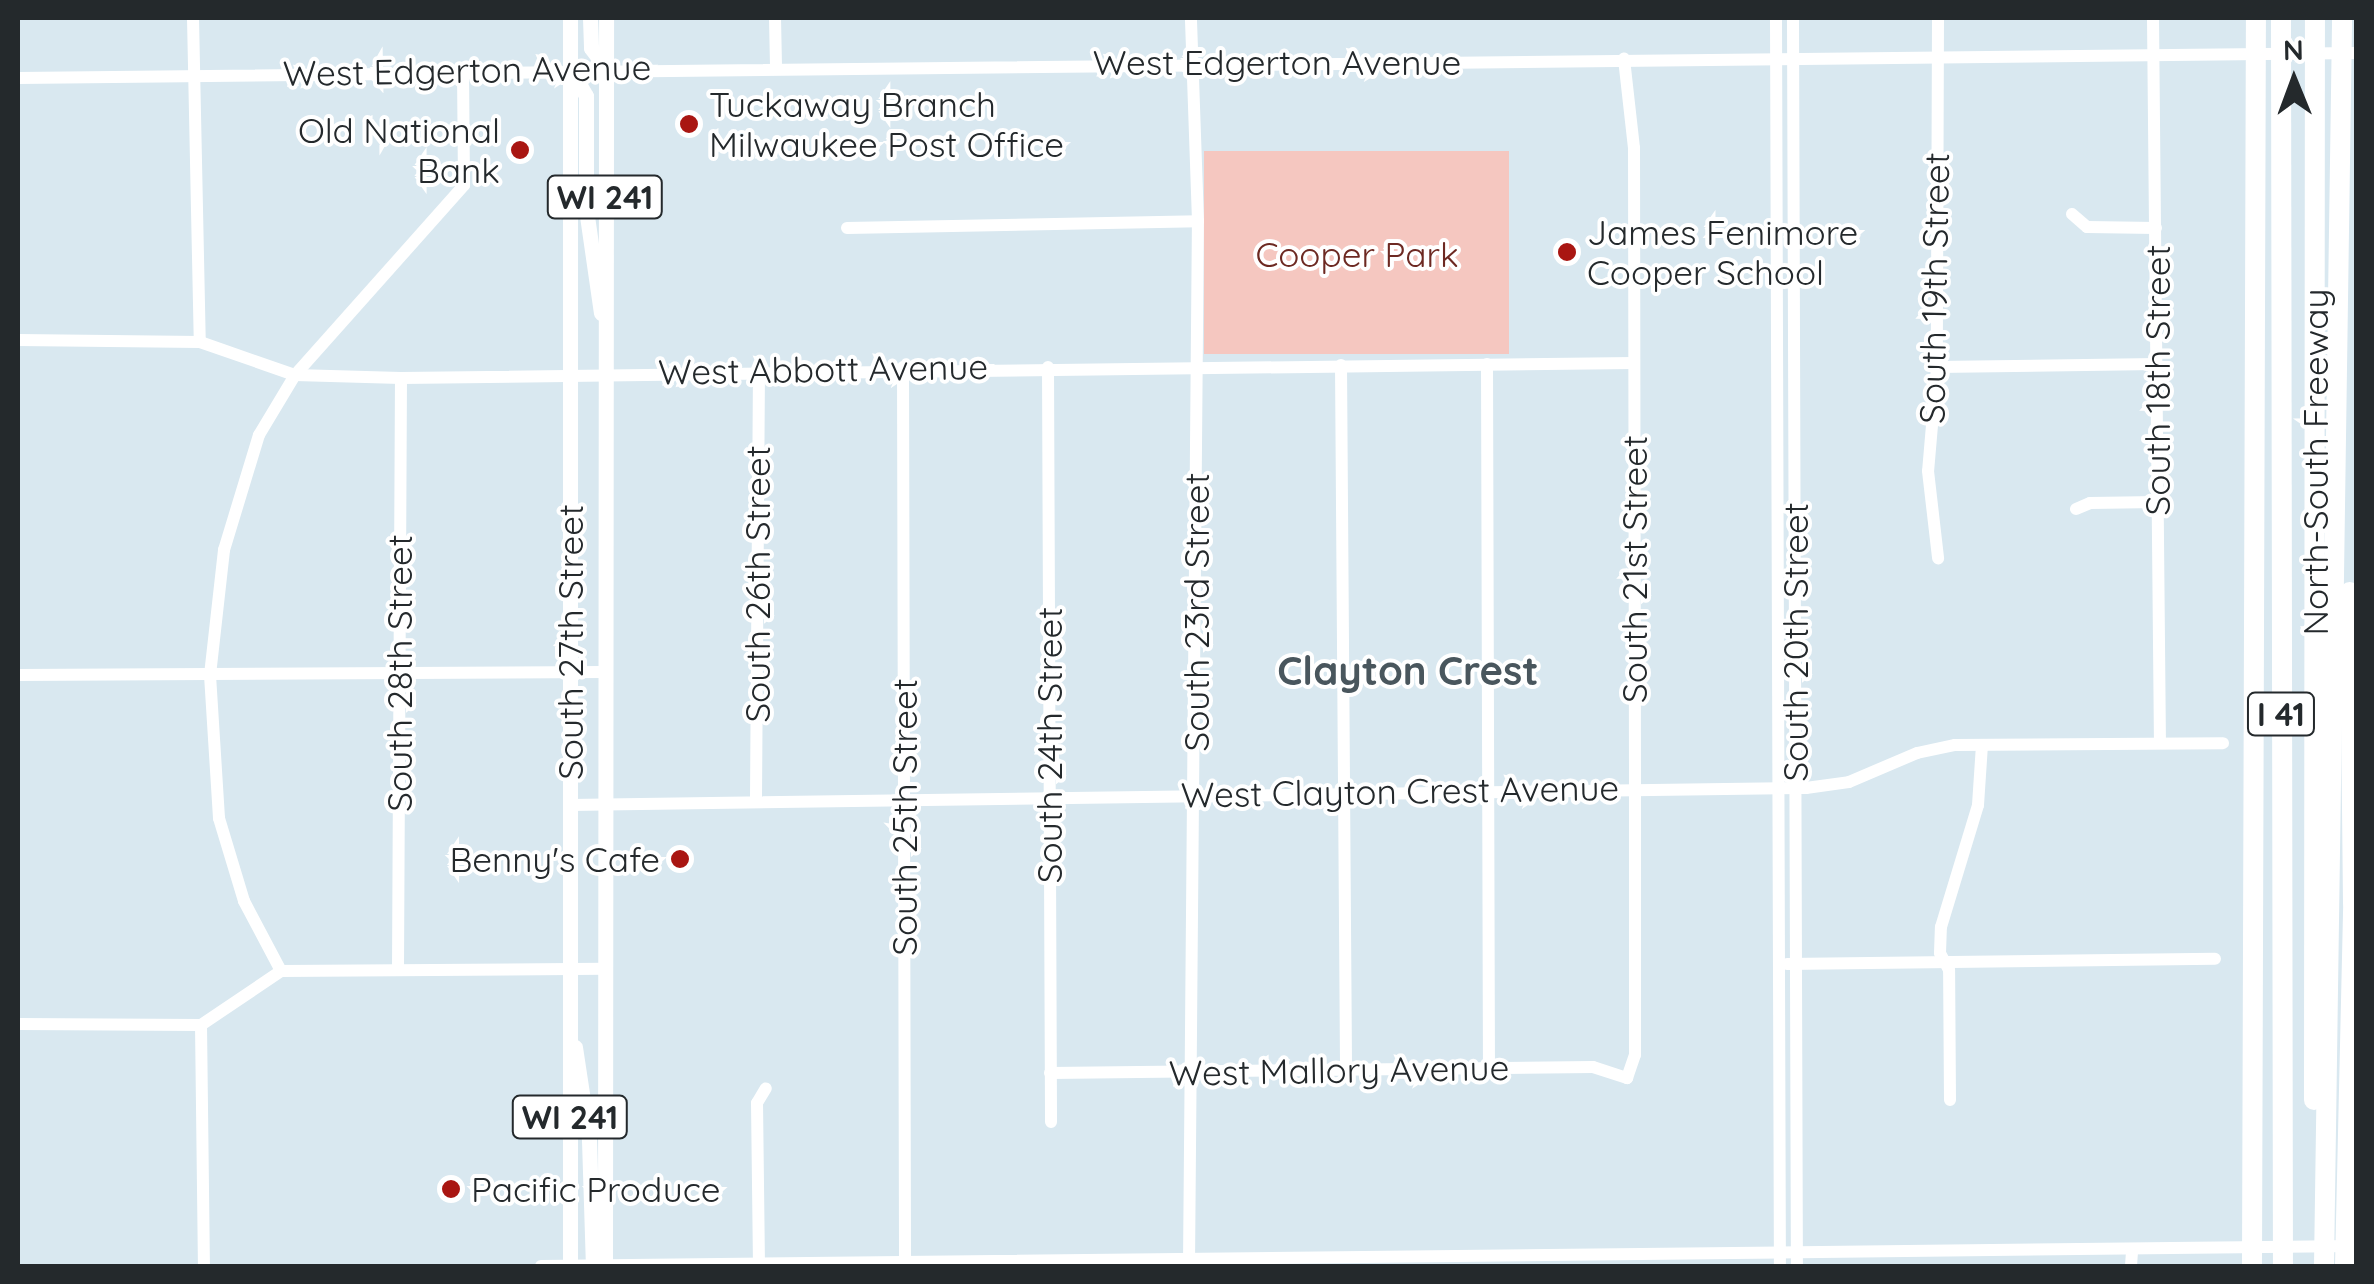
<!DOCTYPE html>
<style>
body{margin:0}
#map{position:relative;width:2374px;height:1284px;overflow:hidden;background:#d9e8f0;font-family:Quicksand,sans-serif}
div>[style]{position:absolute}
.green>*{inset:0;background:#f5c7c0;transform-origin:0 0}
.minor>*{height:12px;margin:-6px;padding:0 6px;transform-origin:6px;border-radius:6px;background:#fff}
.major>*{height:15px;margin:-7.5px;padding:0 7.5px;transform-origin:7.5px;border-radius:7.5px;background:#fff}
.highway>*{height:20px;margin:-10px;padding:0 10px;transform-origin:10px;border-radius:10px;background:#fff}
.dots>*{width:28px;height:28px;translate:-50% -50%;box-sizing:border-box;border:5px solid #fff;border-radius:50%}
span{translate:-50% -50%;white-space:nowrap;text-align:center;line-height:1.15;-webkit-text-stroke:8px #fff;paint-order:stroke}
.shield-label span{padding:2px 8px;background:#fff;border:2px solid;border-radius:8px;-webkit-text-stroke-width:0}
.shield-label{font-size:32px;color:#24292c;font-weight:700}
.street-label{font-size:35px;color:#24292c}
.poi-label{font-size:35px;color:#24292c}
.left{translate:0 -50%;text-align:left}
.right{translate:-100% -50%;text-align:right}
.park-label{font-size:35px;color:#6d2922}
.quarter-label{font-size:40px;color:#49565d;font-weight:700}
.frame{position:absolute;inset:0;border:20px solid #24292c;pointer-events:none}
.north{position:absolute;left:2244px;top:30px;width:100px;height:100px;-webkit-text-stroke:8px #fff;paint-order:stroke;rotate:359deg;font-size:28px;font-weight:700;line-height:40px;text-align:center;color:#24292c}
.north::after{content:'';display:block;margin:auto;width:35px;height:45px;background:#24292c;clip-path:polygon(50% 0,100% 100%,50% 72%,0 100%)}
</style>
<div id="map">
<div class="green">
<div style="left:1509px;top:151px;width:203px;height:305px;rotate:90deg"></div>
</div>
<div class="minor">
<div style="left:193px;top:18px;width:324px;rotate:88.8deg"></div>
<div style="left:775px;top:18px;width:48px;rotate:88.8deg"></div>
<div style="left:1776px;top:18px;width:1248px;rotate:89.82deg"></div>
<div style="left:1793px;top:18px;width:1248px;rotate:89.82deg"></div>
<div style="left:1938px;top:18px;width:349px;rotate:90.2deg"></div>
<div style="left:1937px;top:367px;width:104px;rotate:94.9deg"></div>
<div style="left:1928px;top:471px;width:88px;rotate:83.4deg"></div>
<div style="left:2153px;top:18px;width:725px;rotate:89.45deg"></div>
<div style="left:18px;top:78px;width:2338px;rotate:-0.61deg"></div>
<div style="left:2072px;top:214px;width:20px;rotate:41deg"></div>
<div style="left:2087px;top:227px;width:69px;rotate:0.8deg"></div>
<div style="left:847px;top:228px;width:351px;rotate:-1.1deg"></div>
<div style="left:18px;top:340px;width:182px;rotate:0.6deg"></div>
<div style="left:200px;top:342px;width:101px;rotate:19.2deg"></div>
<div style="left:295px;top:375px;width:106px;rotate:1.6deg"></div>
<div style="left:401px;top:378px;width:1233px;rotate:-0.7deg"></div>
<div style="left:1487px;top:364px;width:704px;rotate:89.84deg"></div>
<div style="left:1341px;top:365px;width:705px;rotate:89.59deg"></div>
<div style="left:903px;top:367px;width:899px;rotate:89.87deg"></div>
<div style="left:1048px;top:367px;width:755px;rotate:89.77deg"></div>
<div style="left:1937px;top:367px;width:220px;rotate:-0.8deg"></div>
<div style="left:2076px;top:509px;width:15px;rotate:-23deg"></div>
<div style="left:2090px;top:503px;width:67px;rotate:-0.9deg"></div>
<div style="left:18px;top:675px;width:587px;rotate:-0.29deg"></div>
<div style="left:756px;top:798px;width:428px;rotate:-89.6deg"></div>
<div style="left:570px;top:805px;width:1236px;rotate:-0.79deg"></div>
<div style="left:1806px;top:788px;width:43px;rotate:-7.9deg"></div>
<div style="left:1849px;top:782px;width:74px;rotate:-23.1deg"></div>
<div style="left:1917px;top:753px;width:39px;rotate:-12deg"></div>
<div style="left:1955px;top:745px;width:268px;rotate:-0.4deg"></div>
<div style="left:1787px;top:964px;width:428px;rotate:-0.7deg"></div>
<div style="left:398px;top:969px;width:591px;rotate:-89.71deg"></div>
<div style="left:281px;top:971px;width:79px;rotate:-117.9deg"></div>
<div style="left:244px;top:901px;width:87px;rotate:-106.8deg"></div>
<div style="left:219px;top:818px;width:143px;rotate:-93.6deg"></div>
<div style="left:210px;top:675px;width:126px;rotate:-83.6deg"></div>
<div style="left:224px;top:550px;width:120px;rotate:-73.1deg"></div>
<div style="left:259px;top:435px;width:70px;rotate:-59deg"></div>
<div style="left:295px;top:375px;width:254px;rotate:-48.3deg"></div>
<div style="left:464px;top:185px;width:115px;rotate:-90.5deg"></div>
<div style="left:18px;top:1024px;width:183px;rotate:0.3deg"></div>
<div style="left:201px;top:1025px;width:97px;rotate:-34deg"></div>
<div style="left:281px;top:971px;width:324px;rotate:-0.4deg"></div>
<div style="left:201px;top:1025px;width:241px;rotate:89.3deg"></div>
<div style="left:1050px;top:1073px;width:543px;rotate:-0.63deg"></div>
<div style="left:1593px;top:1067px;width:36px;rotate:18deg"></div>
<div style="left:1627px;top:1078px;width:24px;rotate:-71deg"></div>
<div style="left:1635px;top:1055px;width:278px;rotate:-90deg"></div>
<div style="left:1635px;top:777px;width:629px;rotate:-90.09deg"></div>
<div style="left:1634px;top:148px;width:90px;rotate:-96.4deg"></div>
<div style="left:1950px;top:1100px;width:130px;rotate:-90.4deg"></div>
<div style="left:1949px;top:970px;width:19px;rotate:-118deg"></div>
<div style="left:1940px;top:953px;width:26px;rotate:-88deg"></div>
<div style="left:1941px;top:927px;width:127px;rotate:-73.1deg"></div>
<div style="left:1978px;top:805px;width:60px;rotate:-86.2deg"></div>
<div style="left:1189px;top:1265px;width:1044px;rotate:-89.51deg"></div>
<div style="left:1198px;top:221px;width:203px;rotate:-92deg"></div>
<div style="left:541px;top:1266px;width:1815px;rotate:-0.63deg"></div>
<div style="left:759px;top:1266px;width:163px;rotate:-90.7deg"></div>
<div style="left:757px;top:1103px;width:17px;rotate:-59deg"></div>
<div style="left:2131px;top:1266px;width:16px;rotate:-86deg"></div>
</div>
<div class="major">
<div style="left:570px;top:18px;width:1248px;rotate:90deg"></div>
<div style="left:590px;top:18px;width:30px;rotate:88deg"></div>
<div style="left:591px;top:48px;width:25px;rotate:53deg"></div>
<div style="left:570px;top:68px;width:32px;rotate:60deg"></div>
<div style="left:586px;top:96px;width:113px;rotate:90deg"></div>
<div style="left:586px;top:209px;width:105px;rotate:81.8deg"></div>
<div style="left:575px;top:1047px;width:94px;rotate:81.4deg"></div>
<div style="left:589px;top:1140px;width:126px;rotate:88.2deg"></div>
<div style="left:605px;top:1266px;width:1248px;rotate:-89.95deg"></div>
</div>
<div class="highway">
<div style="left:2281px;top:18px;width:1248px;rotate:89.91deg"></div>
<div style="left:2314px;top:1100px;width:1082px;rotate:-89.95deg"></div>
<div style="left:2252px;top:1266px;width:1248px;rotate:-89.82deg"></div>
<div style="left:2324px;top:1266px;width:1248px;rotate:-89.17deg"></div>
<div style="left:2345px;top:1266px;width:363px;rotate:-88.7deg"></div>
<div style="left:2353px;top:903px;width:311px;rotate:-90.6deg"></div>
</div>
<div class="dots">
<div style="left:689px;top:124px;background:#a91612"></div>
<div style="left:520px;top:150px;background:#a91612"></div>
<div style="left:1567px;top:252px;background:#a91612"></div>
<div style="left:680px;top:859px;background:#a91612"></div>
<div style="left:451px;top:1189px;background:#a91612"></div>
</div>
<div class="shield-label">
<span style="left:605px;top:197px">WI 241</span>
<span style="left:2281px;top:714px">I 41</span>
<span style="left:570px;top:1117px">WI 241</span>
</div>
<div class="street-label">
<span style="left:1277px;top:62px">West Edgerton Avenue</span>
<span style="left:467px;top:70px;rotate:-1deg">West Edgerton Avenue</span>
<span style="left:1934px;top:288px;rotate:-89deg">South 19th Street</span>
<span style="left:823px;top:369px;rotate:-1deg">West Abbott Avenue</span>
<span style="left:2157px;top:380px;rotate:-90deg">South 18th Street</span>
<span style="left:2315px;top:462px;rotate:-90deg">North-South Freeway</span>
<span style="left:1634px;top:569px;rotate:-90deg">South 21st Street</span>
<span style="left:757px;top:584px;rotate:-90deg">South 26th Street</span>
<span style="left:1196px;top:612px;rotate:-90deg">South 23rd Street</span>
<span style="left:570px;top:642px;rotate:-90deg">South 27th Street</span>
<span style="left:1795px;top:642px;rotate:-90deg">South 20th Street</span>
<span style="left:399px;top:673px;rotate:-90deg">South 28th Street</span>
<span style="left:1049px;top:745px;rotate:-90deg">South 24th Street</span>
<span style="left:1400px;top:791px;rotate:-1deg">West Clayton Crest Avenue</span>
<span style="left:904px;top:817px;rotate:-90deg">South 25th Street</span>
<span style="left:1339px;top:1070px;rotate:-1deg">West Mallory Avenue</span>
</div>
<div class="poi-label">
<span class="left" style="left:709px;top:124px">Tuckaway Branch<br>Milwaukee Post Office</span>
<span class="right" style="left:500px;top:150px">Old National<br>Bank</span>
<span class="left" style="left:1587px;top:252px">James Fenimore<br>Cooper School</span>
<span class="right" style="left:660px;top:859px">Benny's Cafe</span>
<span class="left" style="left:471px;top:1189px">Pacific Produce</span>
</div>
<div class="park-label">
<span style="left:1357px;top:254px">Cooper Park</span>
</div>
<div class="quarter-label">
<span style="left:1408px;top:670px">Clayton Crest</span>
</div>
<div class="frame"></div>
<div class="north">N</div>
</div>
